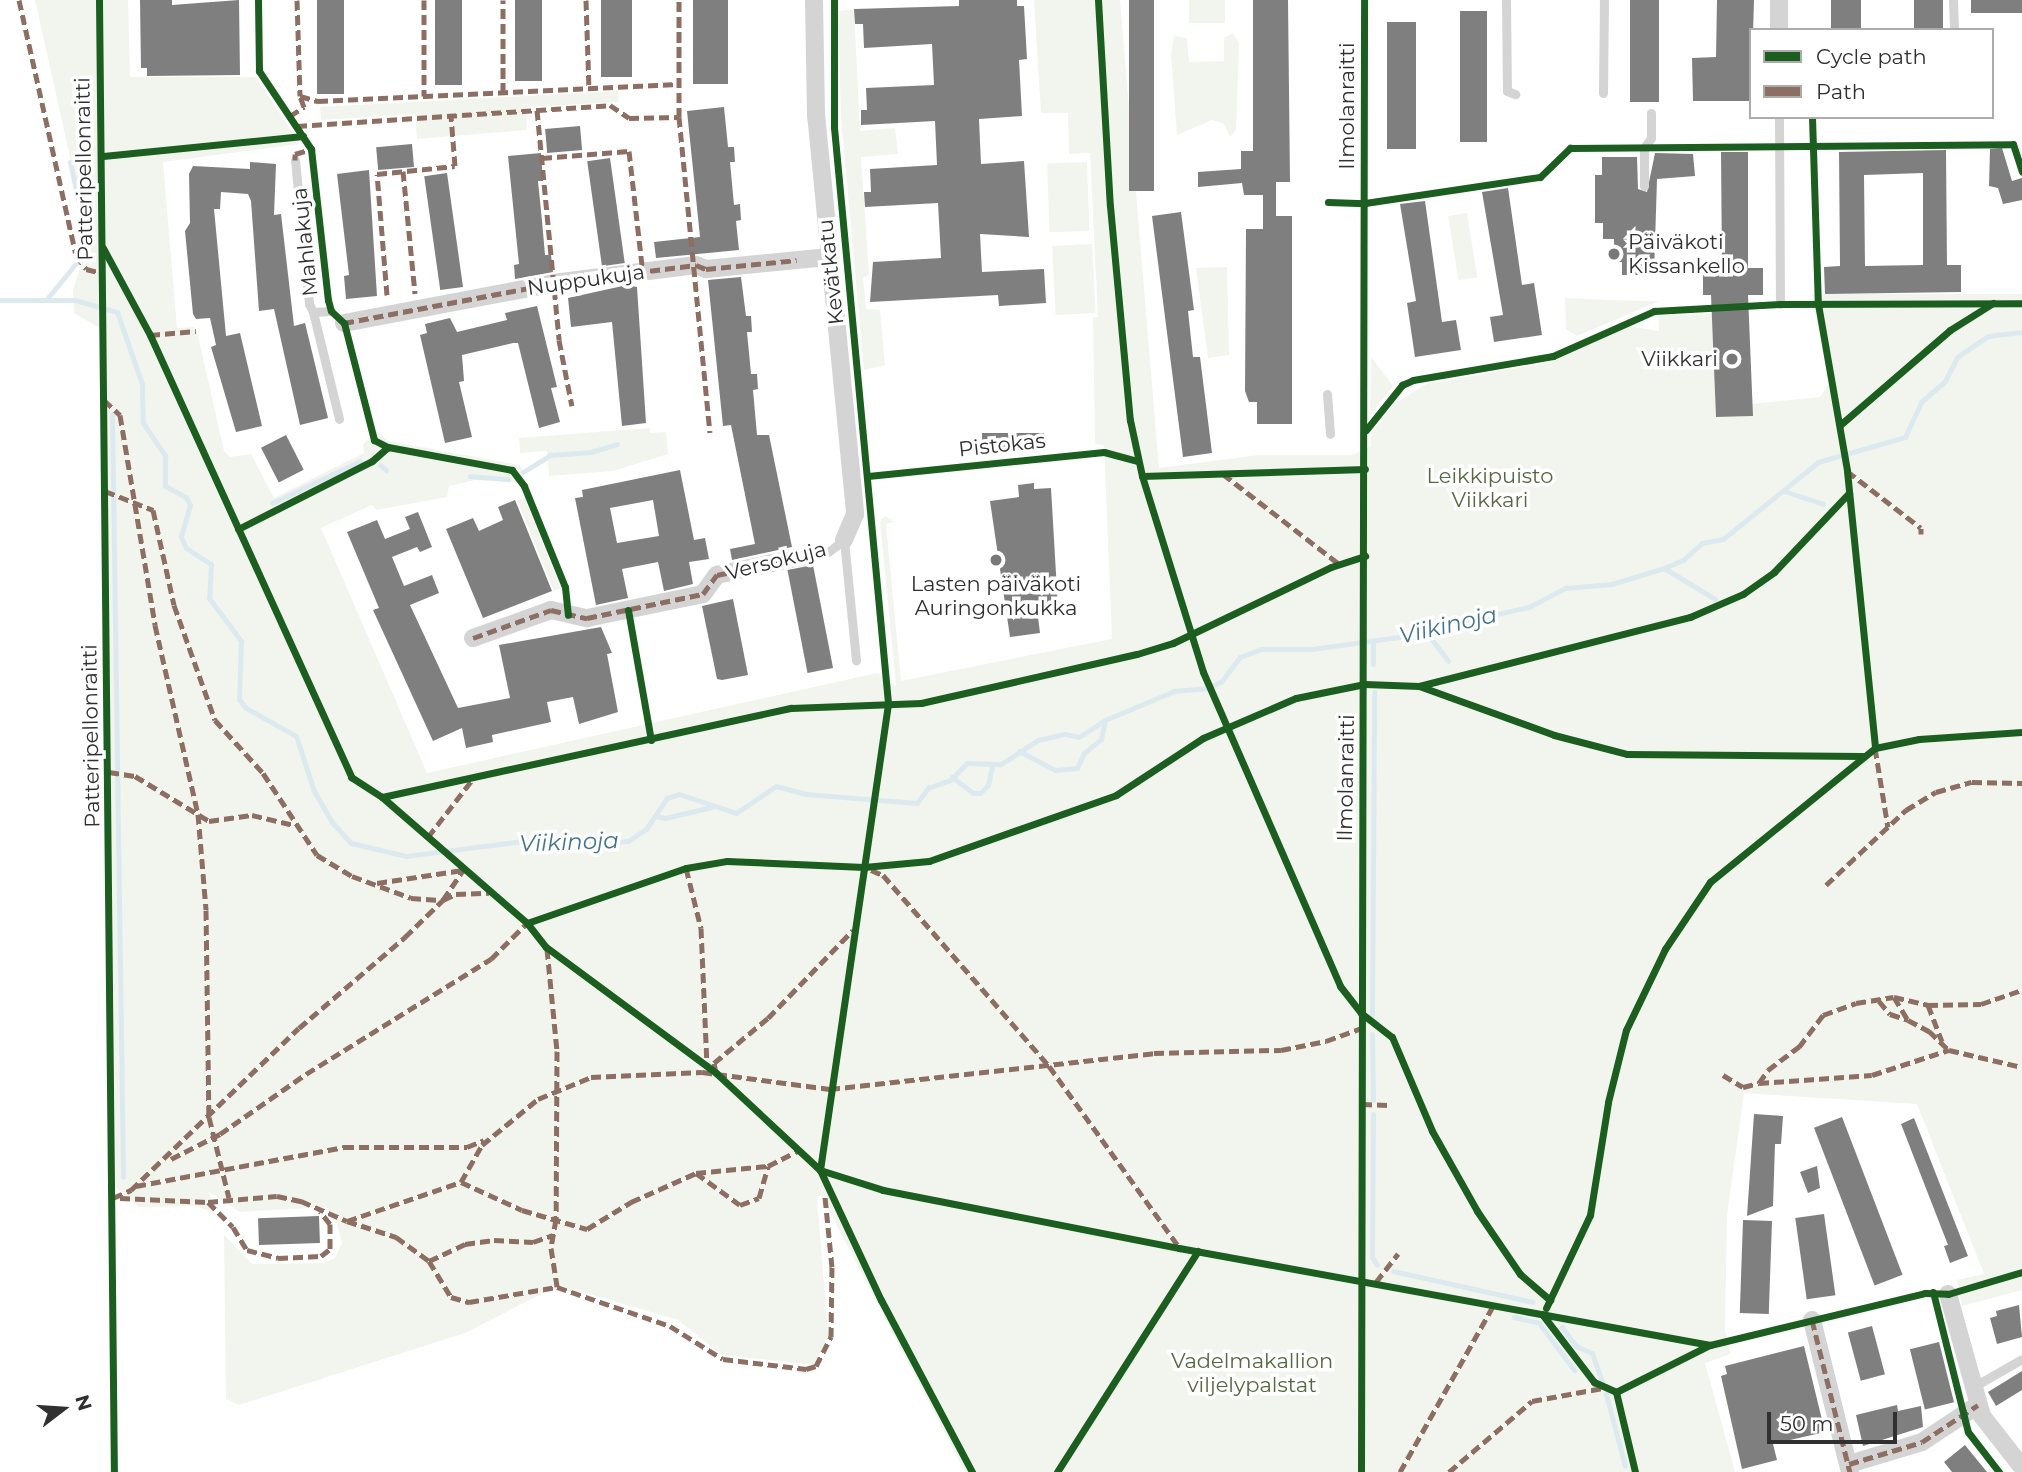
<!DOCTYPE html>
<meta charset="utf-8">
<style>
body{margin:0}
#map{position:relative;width:2022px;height:1472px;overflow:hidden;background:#fff;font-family:Montserrat,sans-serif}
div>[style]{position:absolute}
.green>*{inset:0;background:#f2f5ed;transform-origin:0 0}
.stream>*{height:5px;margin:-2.5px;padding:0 2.5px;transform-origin:2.5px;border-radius:2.5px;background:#dceaf0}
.building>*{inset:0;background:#7f7f7f;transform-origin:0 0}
.service>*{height:9px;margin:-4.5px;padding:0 4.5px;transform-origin:4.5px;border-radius:4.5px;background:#d4d4d4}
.minor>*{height:18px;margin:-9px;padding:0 9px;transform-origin:9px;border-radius:9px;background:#d4d4d4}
.quiet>*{height:5px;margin-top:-2.5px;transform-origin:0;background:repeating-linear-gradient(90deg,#8d6e63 0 10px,transparent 0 15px)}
.cycleway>*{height:7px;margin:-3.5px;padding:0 3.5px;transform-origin:3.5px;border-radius:3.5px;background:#1b5e20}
.dots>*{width:19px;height:19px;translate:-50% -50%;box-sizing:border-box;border:4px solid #fff;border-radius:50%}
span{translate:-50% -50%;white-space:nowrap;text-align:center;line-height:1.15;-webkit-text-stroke:7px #fff;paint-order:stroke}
.street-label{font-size:21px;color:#303030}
.poi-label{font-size:21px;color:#303030}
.left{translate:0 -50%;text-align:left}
.right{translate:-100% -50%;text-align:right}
.park-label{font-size:21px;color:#566840}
.water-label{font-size:23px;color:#44758c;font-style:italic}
.legend{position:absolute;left:1749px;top:28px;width:245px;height:91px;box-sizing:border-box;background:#fff;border:2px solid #acacac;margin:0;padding:9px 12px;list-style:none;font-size:21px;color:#303030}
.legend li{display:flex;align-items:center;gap:14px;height:35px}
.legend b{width:35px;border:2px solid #acacac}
.north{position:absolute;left:28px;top:1374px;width:70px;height:70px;-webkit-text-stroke:5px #fff;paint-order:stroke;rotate:73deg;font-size:19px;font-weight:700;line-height:28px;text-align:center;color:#303030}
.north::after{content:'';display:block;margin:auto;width:24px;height:32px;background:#303030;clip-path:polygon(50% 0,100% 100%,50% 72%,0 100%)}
.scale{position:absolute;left:1767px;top:1412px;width:130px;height:32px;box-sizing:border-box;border:4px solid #303030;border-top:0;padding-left:9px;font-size:21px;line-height:24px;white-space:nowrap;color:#303030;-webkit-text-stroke:5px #fff;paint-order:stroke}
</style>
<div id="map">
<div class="green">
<div style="clip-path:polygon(35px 0,128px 0,130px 77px,256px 77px,300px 144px,163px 162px,177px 328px,194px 327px,198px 336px,224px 451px,230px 457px,251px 454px,274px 498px,364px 453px,363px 445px,375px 430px,389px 441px,520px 465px,524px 473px,516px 482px,475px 480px,449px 486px,447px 497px,376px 510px,372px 505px,321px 528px,427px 773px,877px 673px,896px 686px,880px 522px,885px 516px,894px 522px,886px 524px,901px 681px,1112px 639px,1104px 445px,1095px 444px,1093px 317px,1098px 317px,1090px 153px,1069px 154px,1068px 113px,1041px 113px,1034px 0,1120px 0,1159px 468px,1259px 455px,1351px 455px,1370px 447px,1371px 433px,1394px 404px,1426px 384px,1552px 362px,1629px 326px,1659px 331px,1658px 315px,1712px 314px,1716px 417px,1752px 416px,1752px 404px,1820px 397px,1829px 384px,1812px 294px,2022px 294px,2022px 1290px,1962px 1306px,1957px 1280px,1984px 1274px,1917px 1104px,1744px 1093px,1727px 1215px,1725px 1331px,1731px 1354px,1705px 1363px,1735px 1472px,965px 1472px,821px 1195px,817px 1197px,828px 1335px,815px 1365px,722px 1355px,678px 1320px,586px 1293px,551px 1289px,465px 1333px,239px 1405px,226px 1399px,224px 1235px,252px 1264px,324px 1263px,335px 1258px,342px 1243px,334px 1213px,325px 1207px,240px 1212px,209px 1192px,215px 1213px,195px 1206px,139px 1207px,116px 1187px,105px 331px,74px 313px,73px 290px,86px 249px,78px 250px,82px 211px)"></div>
<div style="left:1189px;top:0;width:36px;height:23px"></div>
<div style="clip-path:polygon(854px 9px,860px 131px,895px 128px,898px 154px,861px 157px,869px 275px,863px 278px,866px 309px,880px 310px,885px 365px,864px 370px,841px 119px,838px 11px)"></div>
<div style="clip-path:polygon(1233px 33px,1239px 43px,1236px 130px,1230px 137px,1224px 124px,1212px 120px,1177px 135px,1171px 54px,1174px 36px,1187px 38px,1189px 62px,1224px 61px,1224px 38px)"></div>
<div style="clip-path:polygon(618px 91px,619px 102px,526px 107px,527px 130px,417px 139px,415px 114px,321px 120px,320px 107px)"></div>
<div style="left:1087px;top:162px;width:69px;height:40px;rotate:88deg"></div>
<div style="left:1467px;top:213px;width:65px;height:19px;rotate:81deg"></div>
<div style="left:1092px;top:244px;width:69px;height:40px;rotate:87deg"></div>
<div style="clip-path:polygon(1227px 267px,1229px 355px,1208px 358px,1196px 268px)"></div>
<div style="clip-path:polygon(1565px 298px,1609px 300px,1659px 301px,1577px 336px,1566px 329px)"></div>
<div style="clip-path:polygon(1371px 357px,1393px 386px,1370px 416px)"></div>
<div style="clip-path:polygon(650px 428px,650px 433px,666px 432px,668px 454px,613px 471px,549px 476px,547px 451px,520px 453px,519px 438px)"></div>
<div style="left:524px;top:498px;width:97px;height:7px;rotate:68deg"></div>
</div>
<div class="stream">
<div style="left:70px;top:162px;width:56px;rotate:77.7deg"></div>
<div style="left:82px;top:217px;width:27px;rotate:94deg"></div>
<div style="left:0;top:300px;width:75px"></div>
<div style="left:75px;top:300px;width:44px;rotate:15.9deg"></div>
<div style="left:117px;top:312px;width:76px;rotate:70.9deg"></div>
<div style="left:142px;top:384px;width:39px;rotate:89deg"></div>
<div style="left:143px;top:423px;width:40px;rotate:56deg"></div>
<div style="left:165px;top:456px;width:30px;rotate:90deg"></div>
<div style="left:165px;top:486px;width:24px;rotate:28deg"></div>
<div style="left:186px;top:497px;width:9px;rotate:63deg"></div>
<div style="left:190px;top:505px;width:33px;rotate:106deg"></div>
<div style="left:181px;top:537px;width:12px;rotate:66deg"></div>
<div style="left:186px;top:548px;width:30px;rotate:33deg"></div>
<div style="left:211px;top:564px;width:34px;rotate:93deg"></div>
<div style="left:209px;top:598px;width:54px;rotate:53.3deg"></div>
<div style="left:241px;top:641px;width:58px;rotate:92deg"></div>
<div style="left:239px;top:699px;width:11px;rotate:52deg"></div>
<div style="left:246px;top:708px;width:57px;rotate:29.2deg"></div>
<div style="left:296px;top:736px;width:58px;rotate:71.9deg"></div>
<div style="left:314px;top:791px;width:36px;rotate:60deg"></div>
<div style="left:332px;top:822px;width:28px;rotate:48deg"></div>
<div style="left:351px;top:843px;width:57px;rotate:13.3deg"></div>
<div style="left:406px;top:856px;width:149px;rotate:-7.3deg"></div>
<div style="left:554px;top:837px;width:50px;rotate:6.8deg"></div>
<div style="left:604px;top:843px;width:24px;rotate:-5deg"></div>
<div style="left:628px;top:841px;width:22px;rotate:-34deg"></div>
<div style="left:646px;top:829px;width:37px;rotate:-56deg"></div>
<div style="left:667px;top:798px;width:13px;rotate:-18deg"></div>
<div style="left:679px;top:794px;width:60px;rotate:18.4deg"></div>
<div style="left:736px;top:813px;width:48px;rotate:-34deg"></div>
<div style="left:776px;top:786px;width:31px;rotate:15deg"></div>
<div style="left:806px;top:794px;width:111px;rotate:4.6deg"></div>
<div style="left:917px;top:803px;width:19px;rotate:-54deg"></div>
<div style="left:928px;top:788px;width:23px;rotate:-20deg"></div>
<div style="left:950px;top:780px;width:24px;rotate:-45deg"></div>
<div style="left:967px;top:763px;width:34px;rotate:2deg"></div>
<div style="left:1001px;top:764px;width:44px;rotate:-33deg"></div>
<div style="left:1038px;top:740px;width:28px;rotate:-13deg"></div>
<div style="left:1065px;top:734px;width:14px;rotate:12deg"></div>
<div style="left:1079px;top:737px;width:31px;rotate:-33deg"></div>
<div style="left:1105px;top:720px;width:75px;rotate:-22.8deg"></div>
<div style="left:1174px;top:691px;width:32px;rotate:-5deg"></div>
<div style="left:1206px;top:688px;width:16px;rotate:-22deg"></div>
<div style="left:1221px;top:682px;width:31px;rotate:-53deg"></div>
<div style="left:1240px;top:657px;width:22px;rotate:-21deg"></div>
<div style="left:1261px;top:649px;width:51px"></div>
<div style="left:1312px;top:649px;width:116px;rotate:-7.9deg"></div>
<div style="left:1427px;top:633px;width:22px;rotate:-22deg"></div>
<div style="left:1447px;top:625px;width:84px;rotate:-12.4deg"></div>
<div style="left:1529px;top:607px;width:41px;rotate:-27.8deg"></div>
<div style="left:1565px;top:588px;width:47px;rotate:-4.9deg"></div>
<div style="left:1612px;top:584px;width:54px;rotate:-17.1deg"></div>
<div style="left:1664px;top:568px;width:21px;rotate:-23deg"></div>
<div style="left:1683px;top:560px;width:25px;rotate:-42deg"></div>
<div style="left:1702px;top:543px;width:21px;rotate:-11deg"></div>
<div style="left:1723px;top:539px;width:122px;rotate:-39deg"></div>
<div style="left:1818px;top:462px;width:91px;rotate:-16deg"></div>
<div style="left:1905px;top:437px;width:38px;rotate:-65deg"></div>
<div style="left:1921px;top:402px;width:32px;rotate:-41deg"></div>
<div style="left:1945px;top:381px;width:27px;rotate:-63deg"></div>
<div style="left:1957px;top:357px;width:37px;rotate:-34deg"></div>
<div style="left:1988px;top:336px;width:34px;rotate:-7deg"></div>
<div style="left:46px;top:300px;width:49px;rotate:-50.8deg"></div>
<div style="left:112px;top:414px;width:763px;rotate:89.17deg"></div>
<div style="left:380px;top:465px;width:8px;rotate:40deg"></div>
<div style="left:523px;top:472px;width:32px;rotate:-32deg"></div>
<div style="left:550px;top:455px;width:41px;rotate:-4.2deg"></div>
<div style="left:591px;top:452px;width:27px;rotate:-17deg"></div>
<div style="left:470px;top:476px;width:38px;rotate:5deg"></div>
<div style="left:1784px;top:491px;width:41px;rotate:18.4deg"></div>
<div style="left:272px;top:503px;width:98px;rotate:-25.5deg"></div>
<div style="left:1664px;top:568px;width:60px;rotate:31.3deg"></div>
<div style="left:1427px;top:633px;width:35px;rotate:53deg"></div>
<div style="left:1373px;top:643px;width:21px;rotate:90deg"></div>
<div style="left:1019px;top:751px;width:41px;rotate:27.8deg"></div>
<div style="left:1055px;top:770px;width:22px;rotate:-5deg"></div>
<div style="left:1077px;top:768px;width:17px;rotate:-65deg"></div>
<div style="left:1084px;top:753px;width:22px;rotate:-39deg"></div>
<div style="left:1101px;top:739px;width:19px;rotate:-78deg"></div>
<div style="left:952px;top:777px;width:26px;rotate:37deg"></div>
<div style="left:973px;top:793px;width:7px"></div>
<div style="left:980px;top:793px;width:11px;rotate:-45deg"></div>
<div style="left:988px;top:785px;width:19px;rotate:-78deg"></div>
<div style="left:656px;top:816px;width:9px;rotate:13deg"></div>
<div style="left:665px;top:818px;width:48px;rotate:-13.2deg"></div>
<div style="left:1372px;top:1015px;width:323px;rotate:-89.6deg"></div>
<div style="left:1372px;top:1034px;width:66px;rotate:89.1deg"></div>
<div style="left:1373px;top:1114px;width:143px;rotate:90.4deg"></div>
<div style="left:1372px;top:1257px;width:9px;rotate:58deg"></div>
<div style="left:1393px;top:1271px;width:143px;rotate:12.5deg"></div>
<div style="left:1514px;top:1317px;width:26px;rotate:13deg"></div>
<div style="left:1539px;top:1323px;width:59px;rotate:53.3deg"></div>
<div style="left:1562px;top:1327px;width:24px;rotate:54deg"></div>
<div style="left:1576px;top:1346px;width:17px;rotate:24deg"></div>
<div style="left:1592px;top:1353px;width:31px;rotate:71deg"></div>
<div style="left:1606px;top:1394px;width:74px;rotate:75.2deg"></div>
</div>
<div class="building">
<div style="clip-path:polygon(140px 0,172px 0,172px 5px,239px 0,240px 75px,147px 76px,147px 68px,141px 68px)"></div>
<div style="left:317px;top:0;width:27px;height:94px"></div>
<div style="left:435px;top:0;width:27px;height:85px"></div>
<div style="left:515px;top:0;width:27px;height:81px"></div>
<div style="left:601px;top:0;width:31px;height:77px"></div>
<div style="left:693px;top:0;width:35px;height:84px"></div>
<div style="clip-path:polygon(959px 0,1017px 0,1017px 6px,1024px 6px,1027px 59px,1019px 60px,1022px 116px,979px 119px,981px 164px,1024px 161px,1029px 237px,980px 234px,982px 272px,1044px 269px,1046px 303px,999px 306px,998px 295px,870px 302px,873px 262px,941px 258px,938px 203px,865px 207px,864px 192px,871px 192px,870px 169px,937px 165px,935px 121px,861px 125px,861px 110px,867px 110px,866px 88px,934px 85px,932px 44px,864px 48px,863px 24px,855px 24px,854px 9px,959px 6px)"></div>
<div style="left:1129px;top:0;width:25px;height:191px"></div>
<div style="clip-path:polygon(1253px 0,1288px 0,1290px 182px,1276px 182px,1276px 216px,1292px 216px,1292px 424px,1257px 424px,1257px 402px,1249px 402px,1245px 391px,1246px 229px,1263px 229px,1263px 195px,1244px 195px,1242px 183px,1198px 187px,1198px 172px,1241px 169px,1241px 151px,1253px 151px)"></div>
<div style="left:1630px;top:0;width:29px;height:102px"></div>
<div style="clip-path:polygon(1717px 0,1754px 0,1751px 101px,1693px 101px,1692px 58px,1716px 57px)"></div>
<div style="left:1831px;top:0;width:30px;height:30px"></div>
<div style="left:1914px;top:0;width:29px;height:30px"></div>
<div style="left:1971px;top:0;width:51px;height:13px"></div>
<div style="left:1460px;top:11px;width:27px;height:131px"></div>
<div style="left:1387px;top:22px;width:29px;height:127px"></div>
<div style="clip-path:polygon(724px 107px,728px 147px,734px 147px,735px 162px,730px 162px,734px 205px,740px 204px,741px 220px,736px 221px,739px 250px,656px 258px,654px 242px,700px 237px,687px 111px)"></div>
<div style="left:580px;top:126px;width:24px;height:35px;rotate:85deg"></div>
<div style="left:412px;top:144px;width:23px;height:36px;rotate:85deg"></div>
<div style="clip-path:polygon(2002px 148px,2012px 181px,2022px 178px,2022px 200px,2003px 204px,1998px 188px,1989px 186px,1990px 149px)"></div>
<div style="clip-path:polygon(evenodd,1946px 150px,1947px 265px,1961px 265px,1961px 292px,1825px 294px,1824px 267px,1840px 266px,1839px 152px,1946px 150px,1923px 173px,1923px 265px,1865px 266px,1864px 175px,1923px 173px)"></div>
<div style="clip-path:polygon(1721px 152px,1748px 152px,1748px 268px,1763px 268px,1763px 295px,1748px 295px,1753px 416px,1716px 417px,1711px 295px,1703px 295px,1703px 268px,1722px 268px)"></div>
<div style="clip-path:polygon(541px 153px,543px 181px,538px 181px,542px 221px,545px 255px,551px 255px,553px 272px,515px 279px,514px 265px,519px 264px,508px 156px)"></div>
<div style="clip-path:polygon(1655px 153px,1693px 154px,1695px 176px,1657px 179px,1654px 275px,1622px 275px,1622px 262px,1614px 262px,1614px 239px,1603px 239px,1603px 223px,1595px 223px,1595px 175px,1602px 175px,1602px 157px,1637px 157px,1638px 189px,1647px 192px)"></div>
<div style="left:610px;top:158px;width:106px;height:23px;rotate:82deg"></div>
<div style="clip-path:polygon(250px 162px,276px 164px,274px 215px,281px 214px,294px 326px,305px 323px,328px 418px,300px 425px,274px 309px,259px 311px,251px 201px,248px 194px,221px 192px,220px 209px,214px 209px,226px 336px,240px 333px,262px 426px,236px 432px,211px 347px,216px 345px,210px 318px,196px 319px,193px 314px,185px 231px,190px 223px,189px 174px,193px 166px,250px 169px)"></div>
<div style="clip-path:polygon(369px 170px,377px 296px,346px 299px,344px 276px,349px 275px,337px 174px)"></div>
<div style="left:447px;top:173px;width:115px;height:23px;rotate:82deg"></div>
<div style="clip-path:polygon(1508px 188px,1522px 285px,1534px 283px,1542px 335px,1494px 342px,1490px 317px,1503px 315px,1482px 192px)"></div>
<div style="clip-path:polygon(1425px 201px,1442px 322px,1456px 320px,1461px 350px,1415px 357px,1407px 303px,1416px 301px,1400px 204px)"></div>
<div style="clip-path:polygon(1181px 212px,1194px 310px,1188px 311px,1193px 357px,1200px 357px,1212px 453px,1183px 457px,1152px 216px)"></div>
<div style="clip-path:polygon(741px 277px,746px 316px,751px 316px,752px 332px,747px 332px,751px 374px,757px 374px,758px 389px,753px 390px,757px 435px,769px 435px,792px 547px,732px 560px,730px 549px,755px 544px,731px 425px,723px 426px,708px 280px)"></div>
<div style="clip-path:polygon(627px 285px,637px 287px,646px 423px,622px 426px,612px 322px,571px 327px,568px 298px)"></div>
<div style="clip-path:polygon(537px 306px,557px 387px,551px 388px,560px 422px,539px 428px,518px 343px,513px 343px,462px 355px,464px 381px,459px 382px,472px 437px,445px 443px,420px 335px,427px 333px,425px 324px,450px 318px,457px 332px,507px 320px,505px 313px)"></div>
<div style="left:1044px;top:433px;width:16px;height:62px;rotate:90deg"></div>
<div style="left:286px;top:435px;width:39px;height:28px;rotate:63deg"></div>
<div style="clip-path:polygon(evenodd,680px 470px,694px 540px,705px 538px,709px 559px,689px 562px,693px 584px,664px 591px,658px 562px,622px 569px,628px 598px,596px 605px,575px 498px,583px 497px,582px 490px,680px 470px,653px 500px,659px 536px,617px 543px,610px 508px,653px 500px)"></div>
<div style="clip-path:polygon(1034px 483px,1034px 489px,1051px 488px,1058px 608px,1037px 609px,1040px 633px,1010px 637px,990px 501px,1019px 497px,1018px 485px)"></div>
<div style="clip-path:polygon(515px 500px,552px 591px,483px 618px,446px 529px,473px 518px,479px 531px,503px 520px,498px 507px)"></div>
<div style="clip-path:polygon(418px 512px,432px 547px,420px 552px,417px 547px,392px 557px,404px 586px,432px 575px,439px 593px,410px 605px,458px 708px,510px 698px,499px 645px,601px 627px,612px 653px,607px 654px,618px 712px,579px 724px,573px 697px,547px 702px,551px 722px,492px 735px,493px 742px,466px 748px,462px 728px,433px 741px,373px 610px,379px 608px,347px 532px,377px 520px,385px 539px,410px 529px,405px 517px)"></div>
<div style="left:813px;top:565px;width:105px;height:26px;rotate:79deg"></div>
<div style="clip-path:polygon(733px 599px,748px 675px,722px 680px,717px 679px,702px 606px)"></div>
<div style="clip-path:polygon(1754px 1114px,1783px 1116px,1781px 1144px,1775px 1144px,1773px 1206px,1747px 1216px)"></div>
<div style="left:1842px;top:1117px;width:169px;height:30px;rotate:69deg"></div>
<div style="clip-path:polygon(1914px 1118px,1968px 1256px,1950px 1263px,1944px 1246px,1948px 1245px,1901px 1124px)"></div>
<div style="clip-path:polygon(1817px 1166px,1820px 1188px,1808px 1193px,1800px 1172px)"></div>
<div style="left:1824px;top:1214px;width:82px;height:29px;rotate:82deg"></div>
<div style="left:319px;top:1216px;width:27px;height:61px;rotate:88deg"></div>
<div style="left:1772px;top:1221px;width:93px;height:29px;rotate:92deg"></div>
<div style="clip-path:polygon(2019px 1305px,2022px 1337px,1997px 1344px,1990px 1318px,1997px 1316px,1996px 1311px)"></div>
<div style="left:1872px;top:1326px;width:50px;height:25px;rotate:75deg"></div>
<div style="left:1939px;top:1342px;width:62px;height:30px;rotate:76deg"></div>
<div style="clip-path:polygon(1804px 1346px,1825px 1432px,1773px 1444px,1777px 1460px,1742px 1469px,1721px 1376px,1727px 1374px,1725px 1366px)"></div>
<div style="clip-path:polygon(2022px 1371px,2022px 1390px,1996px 1406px,1988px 1392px)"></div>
<div style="clip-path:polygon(1897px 1405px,1898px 1411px,1921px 1406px,1923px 1427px,1863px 1446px,1856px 1415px)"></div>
<div style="clip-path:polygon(1965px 1445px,1969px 1450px,1987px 1472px,1952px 1472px,1944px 1462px)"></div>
</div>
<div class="service">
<div style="left:1506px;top:0;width:91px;rotate:89.4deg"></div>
<div style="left:1507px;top:91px;width:9px;rotate:21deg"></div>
<div style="left:1953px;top:0;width:30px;rotate:88deg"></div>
<div style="left:1603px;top:93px;width:93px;rotate:-89.4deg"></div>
<div style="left:1779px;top:117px;width:187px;rotate:89.7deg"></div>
<div style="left:295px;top:160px;width:145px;rotate:84.4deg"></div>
<div style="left:309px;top:304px;width:9px;rotate:63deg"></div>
<div style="left:1644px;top:186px;width:38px;rotate:-90deg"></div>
<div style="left:1644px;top:148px;width:12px;rotate:-55deg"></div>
<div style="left:1651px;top:138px;width:25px;rotate:-90deg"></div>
<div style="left:331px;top:311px;width:18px;rotate:177deg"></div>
<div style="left:313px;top:312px;width:110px;rotate:76.3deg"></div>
<div style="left:1327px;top:394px;width:40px;rotate:85.7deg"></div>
<div style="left:844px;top:540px;width:121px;rotate:84.3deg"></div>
<div style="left:805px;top:556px;width:23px;rotate:-10deg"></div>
<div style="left:828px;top:552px;width:20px;rotate:-37deg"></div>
<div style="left:1973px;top:1387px;width:56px;rotate:-29.7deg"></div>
</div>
<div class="minor">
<div style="left:814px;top:0;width:114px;rotate:89deg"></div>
<div style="left:816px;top:114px;width:402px;rotate:84.4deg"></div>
<div style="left:855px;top:514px;width:28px;rotate:113deg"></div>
<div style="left:1779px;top:0;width:30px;rotate:90deg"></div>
<div style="left:344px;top:323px;width:221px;rotate:-10.7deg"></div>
<div style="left:561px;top:282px;width:136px;rotate:-7.2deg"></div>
<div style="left:696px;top:265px;width:11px;rotate:22deg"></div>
<div style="left:706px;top:269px;width:124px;rotate:-5.6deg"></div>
<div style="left:473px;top:638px;width:83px;rotate:-19.7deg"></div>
<div style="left:551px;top:610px;width:37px;rotate:13deg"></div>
<div style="left:587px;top:618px;width:118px;rotate:-11.7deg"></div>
<div style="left:703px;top:594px;width:24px;rotate:-54deg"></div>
<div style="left:717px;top:575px;width:90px;rotate:-12.2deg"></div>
<div style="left:1948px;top:1294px;width:127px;rotate:74.4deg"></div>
<div style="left:1982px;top:1416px;width:65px;rotate:51.9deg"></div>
<div style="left:1812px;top:1320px;width:157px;rotate:76deg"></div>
<div style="left:1849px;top:1464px;width:76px;rotate:-16.8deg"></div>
<div style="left:1922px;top:1442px;width:67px;rotate:-33.5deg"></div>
</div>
<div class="quiet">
<div style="left:19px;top:0;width:261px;rotate:77.4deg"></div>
<div style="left:76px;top:255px;width:17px;rotate:54deg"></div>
<div style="left:86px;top:269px;width:16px;rotate:14deg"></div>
<div style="left:297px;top:0;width:96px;rotate:88.2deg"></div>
<div style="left:424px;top:0;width:96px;rotate:90deg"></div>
<div style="left:586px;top:0;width:89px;rotate:88.1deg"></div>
<div style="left:503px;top:93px;width:93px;rotate:-90deg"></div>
<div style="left:537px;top:110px;width:231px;rotate:84.5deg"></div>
<div style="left:559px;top:340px;width:67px;rotate:78.9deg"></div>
<div style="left:290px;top:116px;width:17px;rotate:-33deg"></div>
<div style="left:304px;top:107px;width:12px;rotate:-110deg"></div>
<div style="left:300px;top:96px;width:19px;rotate:16deg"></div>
<div style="left:318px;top:101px;width:360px;rotate:-2.7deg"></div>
<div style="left:679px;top:117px;width:317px;rotate:84.4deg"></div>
<div style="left:297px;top:126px;width:314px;rotate:-3.8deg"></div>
<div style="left:610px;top:105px;width:23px;rotate:34deg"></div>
<div style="left:629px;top:118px;width:50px;rotate:-1.1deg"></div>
<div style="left:679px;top:117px;width:117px;rotate:-90deg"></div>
<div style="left:542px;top:158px;width:87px;rotate:-4.6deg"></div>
<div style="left:629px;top:151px;width:123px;rotate:83.5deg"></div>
<div style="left:295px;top:160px;width:6px;rotate:-90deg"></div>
<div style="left:295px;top:154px;width:17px;rotate:-17deg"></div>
<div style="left:403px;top:171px;width:123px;rotate:84.4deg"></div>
<div style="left:387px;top:295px;width:121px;rotate:-94.7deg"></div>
<div style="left:377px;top:174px;width:78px;rotate:-5.9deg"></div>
<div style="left:455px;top:166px;width:51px;rotate:-94.5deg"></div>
<div style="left:344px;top:323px;width:221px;rotate:-10.7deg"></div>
<div style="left:561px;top:282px;width:136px;rotate:-7.2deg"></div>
<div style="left:696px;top:265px;width:11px;rotate:22deg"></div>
<div style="left:706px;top:269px;width:91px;rotate:-5.6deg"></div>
<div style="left:150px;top:335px;width:46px;rotate:-5deg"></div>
<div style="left:104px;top:400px;width:22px;rotate:43deg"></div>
<div style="left:120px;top:415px;width:213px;rotate:80.5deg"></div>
<div style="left:155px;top:625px;width:194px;rotate:77.2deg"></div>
<div style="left:198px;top:814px;width:96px;rotate:85.2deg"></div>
<div style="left:206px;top:910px;width:207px;rotate:89.2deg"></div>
<div style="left:209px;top:1117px;width:83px;rotate:76.1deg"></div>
<div style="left:1847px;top:471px;width:93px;rotate:37.6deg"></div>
<div style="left:1921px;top:528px;width:6px;rotate:90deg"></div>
<div style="left:1223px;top:474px;width:147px;rotate:37.8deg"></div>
<div style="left:105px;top:491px;width:52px;rotate:21.6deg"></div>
<div style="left:153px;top:510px;width:97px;rotate:77.5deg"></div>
<div style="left:174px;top:605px;width:122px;rotate:70.4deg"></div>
<div style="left:215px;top:720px;width:72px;rotate:47.8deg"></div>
<div style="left:263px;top:773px;width:98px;rotate:56.6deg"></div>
<div style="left:317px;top:855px;width:41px;rotate:31deg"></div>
<div style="left:352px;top:876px;width:63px;rotate:20.4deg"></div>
<div style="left:411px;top:898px;width:32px;rotate:4deg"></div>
<div style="left:443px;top:900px;width:14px;rotate:-25deg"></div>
<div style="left:456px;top:894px;width:33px;rotate:-2deg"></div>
<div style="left:473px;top:638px;width:83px;rotate:-19.7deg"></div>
<div style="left:551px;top:610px;width:37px;rotate:13deg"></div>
<div style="left:587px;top:618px;width:118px;rotate:-11.7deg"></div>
<div style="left:703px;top:594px;width:24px;rotate:-54deg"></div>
<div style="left:717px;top:575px;width:90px;rotate:-12.2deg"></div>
<div style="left:1875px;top:748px;width:80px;rotate:80.7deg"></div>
<div style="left:109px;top:772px;width:26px;rotate:9deg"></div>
<div style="left:135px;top:776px;width:87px;rotate:31.3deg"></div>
<div style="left:209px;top:821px;width:43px;rotate:-7.9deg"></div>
<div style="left:252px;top:815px;width:43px;rotate:13.4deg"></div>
<div style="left:428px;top:837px;width:72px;rotate:-52.3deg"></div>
<div style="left:686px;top:868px;width:62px;rotate:76deg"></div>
<div style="left:701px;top:928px;width:139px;rotate:87.5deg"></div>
<div style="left:871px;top:870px;width:13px;rotate:23deg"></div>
<div style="left:883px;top:875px;width:253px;rotate:49deg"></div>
<div style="left:1049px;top:1066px;width:223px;rotate:54.3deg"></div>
<div style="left:377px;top:883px;width:87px;rotate:-8.6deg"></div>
<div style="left:1826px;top:885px;width:110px;rotate:-43.2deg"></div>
<div style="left:1906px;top:810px;width:35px;rotate:-31deg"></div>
<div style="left:1936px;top:792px;width:37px;rotate:-16deg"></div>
<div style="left:1972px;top:782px;width:50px;rotate:1.1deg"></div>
<div style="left:547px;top:949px;width:102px;rotate:84.4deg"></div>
<div style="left:557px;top:1051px;width:168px;rotate:90.3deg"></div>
<div style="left:556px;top:1219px;width:29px;rotate:100deg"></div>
<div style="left:551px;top:1248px;width:39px;rotate:81deg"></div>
<div style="left:1894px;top:997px;width:27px;rotate:59deg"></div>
<div style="left:1908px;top:1020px;width:24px;rotate:28deg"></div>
<div style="left:1929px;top:1031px;width:28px;rotate:44deg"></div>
<div style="left:1949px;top:1050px;width:75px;rotate:13.1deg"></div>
<div style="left:1879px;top:1001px;width:17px;rotate:50deg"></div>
<div style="left:1890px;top:1014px;width:19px;rotate:18deg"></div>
<div style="left:1928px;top:1005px;width:39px;rotate:69deg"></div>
<div style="left:716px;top:1073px;width:10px;rotate:-101deg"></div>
<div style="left:714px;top:1063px;width:70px;rotate:-39.8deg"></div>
<div style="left:768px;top:1018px;width:122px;rotate:-46deg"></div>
<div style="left:1723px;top:1075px;width:23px;rotate:31deg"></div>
<div style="left:1743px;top:1087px;width:16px;rotate:-14deg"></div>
<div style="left:1759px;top:1083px;width:16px;rotate:-55deg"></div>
<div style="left:1768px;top:1070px;width:39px;rotate:-37deg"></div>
<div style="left:1799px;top:1047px;width:40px;rotate:-53deg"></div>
<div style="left:1823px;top:1015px;width:35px;rotate:-20deg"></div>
<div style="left:1856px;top:1003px;width:38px;rotate:-9deg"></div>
<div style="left:1894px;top:997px;width:35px;rotate:13deg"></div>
<div style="left:1928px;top:1005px;width:53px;rotate:-1.1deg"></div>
<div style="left:1981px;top:1004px;width:43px;rotate:-18.9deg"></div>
<div style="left:1759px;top:1083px;width:113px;rotate:-4deg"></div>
<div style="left:1872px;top:1075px;width:81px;rotate:-18deg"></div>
<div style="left:1362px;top:1104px;width:26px;rotate:2deg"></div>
<div style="left:171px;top:1159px;width:55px;rotate:-27deg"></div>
<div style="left:220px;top:1134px;width:105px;rotate:-34.9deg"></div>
<div style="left:306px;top:1074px;width:218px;rotate:-31.9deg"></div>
<div style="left:491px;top:959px;width:51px;rotate:-45deg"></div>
<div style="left:696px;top:1173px;width:54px;rotate:36deg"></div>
<div style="left:740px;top:1205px;width:20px;rotate:-20deg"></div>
<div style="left:759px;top:1198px;width:33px;rotate:-74deg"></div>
<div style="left:461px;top:1182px;width:43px;rotate:-60.4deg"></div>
<div style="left:482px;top:1145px;width:72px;rotate:-39.4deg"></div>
<div style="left:538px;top:1099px;width:57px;rotate:-22.5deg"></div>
<div style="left:591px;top:1077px;width:111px;rotate:-2.6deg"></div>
<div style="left:702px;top:1072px;width:129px;rotate:7.6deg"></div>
<div style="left:830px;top:1089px;width:326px;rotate:-6.3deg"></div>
<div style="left:1154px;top:1053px;width:127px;rotate:-1.4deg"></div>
<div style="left:1281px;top:1050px;width:46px;rotate:-11.3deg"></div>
<div style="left:1326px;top:1041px;width:37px;rotate:-20deg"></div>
<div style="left:136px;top:1186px;width:212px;rotate:-10.6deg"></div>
<div style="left:344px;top:1147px;width:123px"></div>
<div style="left:467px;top:1147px;width:18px;rotate:-22deg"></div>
<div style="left:113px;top:1198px;width:20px;rotate:-24deg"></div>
<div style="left:131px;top:1190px;width:233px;rotate:-44deg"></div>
<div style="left:299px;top:1028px;width:140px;rotate:-40.6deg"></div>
<div style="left:405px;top:937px;width:53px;rotate:-44.2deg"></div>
<div style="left:443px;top:900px;width:36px;rotate:-56deg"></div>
<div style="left:120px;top:1198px;width:88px;rotate:2.6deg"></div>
<div style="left:208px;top:1202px;width:35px;rotate:45deg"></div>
<div style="left:233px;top:1227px;width:27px;rotate:59deg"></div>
<div style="left:247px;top:1250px;width:32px;rotate:14deg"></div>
<div style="left:278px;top:1258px;width:43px;rotate:-2.7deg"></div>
<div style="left:321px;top:1256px;width:11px;rotate:-38deg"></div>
<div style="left:330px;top:1249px;width:25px;rotate:-90deg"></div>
<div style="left:330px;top:1224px;width:16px;rotate:-128deg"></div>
<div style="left:208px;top:1202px;width:69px;rotate:-5deg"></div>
<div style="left:277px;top:1196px;width:25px;rotate:12deg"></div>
<div style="left:301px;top:1201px;width:50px;rotate:23.5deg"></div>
<div style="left:347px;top:1221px;width:120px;rotate:-18.9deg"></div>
<div style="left:461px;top:1182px;width:67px;rotate:24.7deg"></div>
<div style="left:522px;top:1210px;width:68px;rotate:16.3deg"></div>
<div style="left:587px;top:1229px;width:52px;rotate:-31.5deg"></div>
<div style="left:631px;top:1202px;width:71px;rotate:-24deg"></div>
<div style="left:696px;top:1173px;width:72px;rotate:-5.6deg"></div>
<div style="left:768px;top:1166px;width:36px;rotate:-27deg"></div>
<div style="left:347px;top:1221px;width:52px;rotate:18.1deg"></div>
<div style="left:396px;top:1237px;width:41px;rotate:36deg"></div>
<div style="left:429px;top:1261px;width:42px;rotate:58.6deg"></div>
<div style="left:451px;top:1297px;width:19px;rotate:16deg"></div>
<div style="left:469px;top:1302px;width:89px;rotate:-9.7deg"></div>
<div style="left:557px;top:1287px;width:120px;rotate:19deg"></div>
<div style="left:670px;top:1326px;width:62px;rotate:31.9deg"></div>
<div style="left:723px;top:1359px;width:84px;rotate:6.9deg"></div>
<div style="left:806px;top:1369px;width:10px;rotate:-17deg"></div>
<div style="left:816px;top:1366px;width:33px;rotate:-63deg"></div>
<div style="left:831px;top:1337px;width:70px;rotate:-89.2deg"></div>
<div style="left:832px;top:1267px;width:70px;rotate:-95.7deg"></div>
<div style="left:429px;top:1261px;width:40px;rotate:-25deg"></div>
<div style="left:465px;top:1244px;width:29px;rotate:-8deg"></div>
<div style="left:494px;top:1240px;width:39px;rotate:3deg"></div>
<div style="left:533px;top:1242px;width:21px;rotate:-19deg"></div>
<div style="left:1376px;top:1282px;width:36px;rotate:-52deg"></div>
<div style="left:1812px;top:1320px;width:157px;rotate:76deg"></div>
<div style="left:1849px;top:1464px;width:76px;rotate:-16.8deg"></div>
<div style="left:1922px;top:1442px;width:67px;rotate:-33.5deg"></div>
<div style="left:1400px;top:1472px;width:190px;rotate:-60.7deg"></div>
<div style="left:1449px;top:1472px;width:109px;rotate:-40.5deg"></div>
<div style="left:1532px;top:1401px;width:72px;rotate:-10.4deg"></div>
</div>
<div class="cycleway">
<div style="left:99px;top:0;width:1472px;rotate:89.42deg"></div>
<div style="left:258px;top:0;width:71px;rotate:89.2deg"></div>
<div style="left:259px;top:71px;width:94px;rotate:56.3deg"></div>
<div style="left:311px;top:149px;width:152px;rotate:83.6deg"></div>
<div style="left:328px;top:300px;width:11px;rotate:75deg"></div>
<div style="left:331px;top:311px;width:18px;rotate:43deg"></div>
<div style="left:344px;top:323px;width:121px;rotate:75.6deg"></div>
<div style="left:374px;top:440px;width:16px;rotate:27deg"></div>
<div style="left:388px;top:447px;width:126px;rotate:10.5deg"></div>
<div style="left:512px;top:470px;width:20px;rotate:53deg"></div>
<div style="left:524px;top:486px;width:109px;rotate:67.9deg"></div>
<div style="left:565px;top:587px;width:28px;rotate:84deg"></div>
<div style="left:1098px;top:0;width:206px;rotate:86.7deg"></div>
<div style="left:1110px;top:206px;width:215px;rotate:84.7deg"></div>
<div style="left:1130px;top:420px;width:57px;rotate:77.9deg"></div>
<div style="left:1142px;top:476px;width:223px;rotate:-1.8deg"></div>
<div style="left:1812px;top:117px;width:187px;rotate:88.2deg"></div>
<div style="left:1818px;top:304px;width:169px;rotate:80.1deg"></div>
<div style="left:1847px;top:471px;width:278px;rotate:84.2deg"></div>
<div style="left:103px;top:156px;width:201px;rotate:-5.7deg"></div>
<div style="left:1328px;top:202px;width:37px;rotate:2deg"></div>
<div style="left:1365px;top:203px;width:177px;rotate:-8.5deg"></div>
<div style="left:1540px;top:177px;width:42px;rotate:-44deg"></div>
<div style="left:1570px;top:148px;width:443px;rotate:-0.5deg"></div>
<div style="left:2013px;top:144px;width:29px;rotate:72deg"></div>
<div style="left:103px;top:248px;width:99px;rotate:61.6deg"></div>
<div style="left:150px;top:335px;width:486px;rotate:65.5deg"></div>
<div style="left:351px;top:777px;width:37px;rotate:33deg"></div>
<div style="left:382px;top:797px;width:192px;rotate:41deg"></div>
<div style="left:527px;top:923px;width:31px;rotate:52deg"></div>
<div style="left:546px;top:947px;width:212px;rotate:36.5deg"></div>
<div style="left:716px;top:1073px;width:142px;rotate:43deg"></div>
<div style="left:820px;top:1170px;width:144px;rotate:64.9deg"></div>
<div style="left:881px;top:1300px;width:195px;rotate:62.1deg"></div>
<div style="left:1840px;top:425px;width:145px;rotate:-40.8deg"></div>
<div style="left:1950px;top:330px;width:51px;rotate:-32.1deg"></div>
<div style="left:1366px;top:430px;width:58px;rotate:-51.3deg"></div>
<div style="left:1402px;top:385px;width:12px;rotate:-24deg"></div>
<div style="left:1413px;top:380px;width:142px;rotate:-9.7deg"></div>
<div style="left:1553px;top:356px;width:111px;rotate:-24deg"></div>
<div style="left:1654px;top:311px;width:126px;rotate:-3.2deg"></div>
<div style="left:1780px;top:304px;width:242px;rotate:-0.2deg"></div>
<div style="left:868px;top:476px;width:237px;rotate:-5.8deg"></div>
<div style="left:1104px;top:452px;width:34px;rotate:15deg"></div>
<div style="left:1142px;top:476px;width:205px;rotate:72.7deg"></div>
<div style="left:1203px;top:672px;width:343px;rotate:66.4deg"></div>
<div style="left:1340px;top:986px;width:34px;rotate:52deg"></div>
<div style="left:1361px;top:1013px;width:39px;rotate:38deg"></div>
<div style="left:1392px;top:1037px;width:102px;rotate:66.9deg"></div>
<div style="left:1432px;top:1131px;width:92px;rotate:60.6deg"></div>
<div style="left:1477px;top:1211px;width:76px;rotate:55.7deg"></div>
<div style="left:1520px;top:1274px;width:40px;rotate:41deg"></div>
<div style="left:238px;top:529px;width:150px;rotate:-26.9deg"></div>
<div style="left:372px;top:461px;width:21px;rotate:-41deg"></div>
<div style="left:628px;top:610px;width:132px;rotate:80deg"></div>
<div style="left:1419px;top:686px;width:144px;rotate:19.9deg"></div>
<div style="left:1554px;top:735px;width:75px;rotate:14.6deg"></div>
<div style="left:1627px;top:754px;width:235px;rotate:0.5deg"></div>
<div style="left:382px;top:797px;width:419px;rotate:-12.3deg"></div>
<div style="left:791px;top:708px;width:130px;rotate:-2.2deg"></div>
<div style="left:921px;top:703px;width:221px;rotate:-12.8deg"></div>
<div style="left:1137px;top:654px;width:38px;rotate:-17deg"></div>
<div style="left:1173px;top:643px;width:175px;rotate:-25.7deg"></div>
<div style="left:1331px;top:567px;width:36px;rotate:-18deg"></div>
<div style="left:527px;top:923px;width:168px;rotate:-19.1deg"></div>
<div style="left:686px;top:868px;width:42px;rotate:-9.7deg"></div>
<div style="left:727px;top:861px;width:137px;rotate:2.5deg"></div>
<div style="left:864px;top:867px;width:65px;rotate:-5.3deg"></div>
<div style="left:929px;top:861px;width:198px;rotate:-19.4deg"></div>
<div style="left:1116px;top:795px;width:104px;rotate:-33.2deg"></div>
<div style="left:1203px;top:738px;width:101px;rotate:-23.3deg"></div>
<div style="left:1296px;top:698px;width:70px;rotate:-11.5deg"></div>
<div style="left:1365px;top:684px;width:54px;rotate:2.1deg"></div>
<div style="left:1419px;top:686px;width:280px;rotate:-14.3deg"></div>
<div style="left:1690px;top:617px;width:58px;rotate:-23.5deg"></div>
<div style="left:1743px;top:594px;width:38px;rotate:-35deg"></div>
<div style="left:1774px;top:572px;width:109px;rotate:-46.5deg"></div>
<div style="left:820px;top:1170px;width:472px;rotate:-81.7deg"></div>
<div style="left:888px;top:703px;width:579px;rotate:-95.36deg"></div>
<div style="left:834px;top:127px;width:127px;rotate:-90deg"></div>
<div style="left:820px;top:1170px;width:66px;rotate:17.6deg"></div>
<div style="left:883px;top:1190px;width:302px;rotate:11.1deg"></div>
<div style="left:1179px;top:1248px;width:540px;rotate:10.35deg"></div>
<div style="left:1933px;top:1292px;width:144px;rotate:76deg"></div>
<div style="left:1968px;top:1432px;width:51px;rotate:52.2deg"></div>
<div style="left:1546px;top:1308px;width:103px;rotate:-64.7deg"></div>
<div style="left:1590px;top:1215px;width:114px;rotate:-80.9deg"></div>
<div style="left:1608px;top:1102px;width:74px;rotate:-76deg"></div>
<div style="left:1626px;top:1030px;width:90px;rotate:-64.3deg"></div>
<div style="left:1665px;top:949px;width:81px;rotate:-56.1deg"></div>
<div style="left:1710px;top:882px;width:213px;rotate:-39.1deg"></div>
<div style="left:1875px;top:748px;width:45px;rotate:-11.6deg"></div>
<div style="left:1919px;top:739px;width:103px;rotate:-3.9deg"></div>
<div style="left:1542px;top:1314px;width:86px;rotate:52.6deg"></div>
<div style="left:1594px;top:1382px;width:24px;rotate:24deg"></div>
<div style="left:1616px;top:1392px;width:82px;rotate:76.6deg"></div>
<div style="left:1616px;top:1392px;width:105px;rotate:-26.6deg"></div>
<div style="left:1710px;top:1345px;width:221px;rotate:-13.6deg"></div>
<div style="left:1925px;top:1293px;width:23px;rotate:2deg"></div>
<div style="left:1948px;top:1294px;width:77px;rotate:-16.6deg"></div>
<div style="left:1057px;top:1472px;width:262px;rotate:-57.5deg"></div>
<div style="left:1361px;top:1472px;width:1472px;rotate:-89.88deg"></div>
</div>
<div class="dots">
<div style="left:1614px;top:254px;background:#787878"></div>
<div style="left:1732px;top:359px;background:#787878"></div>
<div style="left:996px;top:560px;background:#787878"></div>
</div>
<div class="street-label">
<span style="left:1347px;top:106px;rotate:-90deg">Ilmolanraitti</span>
<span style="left:84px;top:169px;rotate:-91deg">Patteripellonraitti</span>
<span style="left:305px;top:242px;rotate:-96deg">Mahlakuja</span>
<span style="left:831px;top:272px;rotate:-96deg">Kevätkatu</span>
<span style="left:586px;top:280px;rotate:-8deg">Nuppukuja</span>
<span style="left:1002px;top:445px;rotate:-6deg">Pistokas</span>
<span style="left:776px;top:561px;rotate:-14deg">Versokuja</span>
<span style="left:91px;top:736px;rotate:-91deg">Patteripellonraitti</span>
<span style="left:1346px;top:778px;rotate:-89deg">Ilmolanraitti</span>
</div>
<div class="poi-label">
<span class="left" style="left:1628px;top:254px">Päiväkoti<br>Kissankello</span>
<span class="right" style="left:1718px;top:359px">Viikkari</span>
<span style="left:996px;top:596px">Lasten päiväkoti<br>Auringonkukka</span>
</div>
<div class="park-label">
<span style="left:1490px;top:488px">Leikkipuisto<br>Viikkari</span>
<span style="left:1252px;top:1373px">Vadelmakallion<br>viljelypalstat</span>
</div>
<div class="water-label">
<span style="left:1448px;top:625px;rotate:-13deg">Viikinoja</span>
<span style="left:569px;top:842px;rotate:-2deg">Viikinoja</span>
</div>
<ul class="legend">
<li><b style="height:9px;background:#1b5e20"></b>Cycle path</li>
<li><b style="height:9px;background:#8d6e63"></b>Path</li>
</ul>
<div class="north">N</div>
<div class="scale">50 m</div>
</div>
